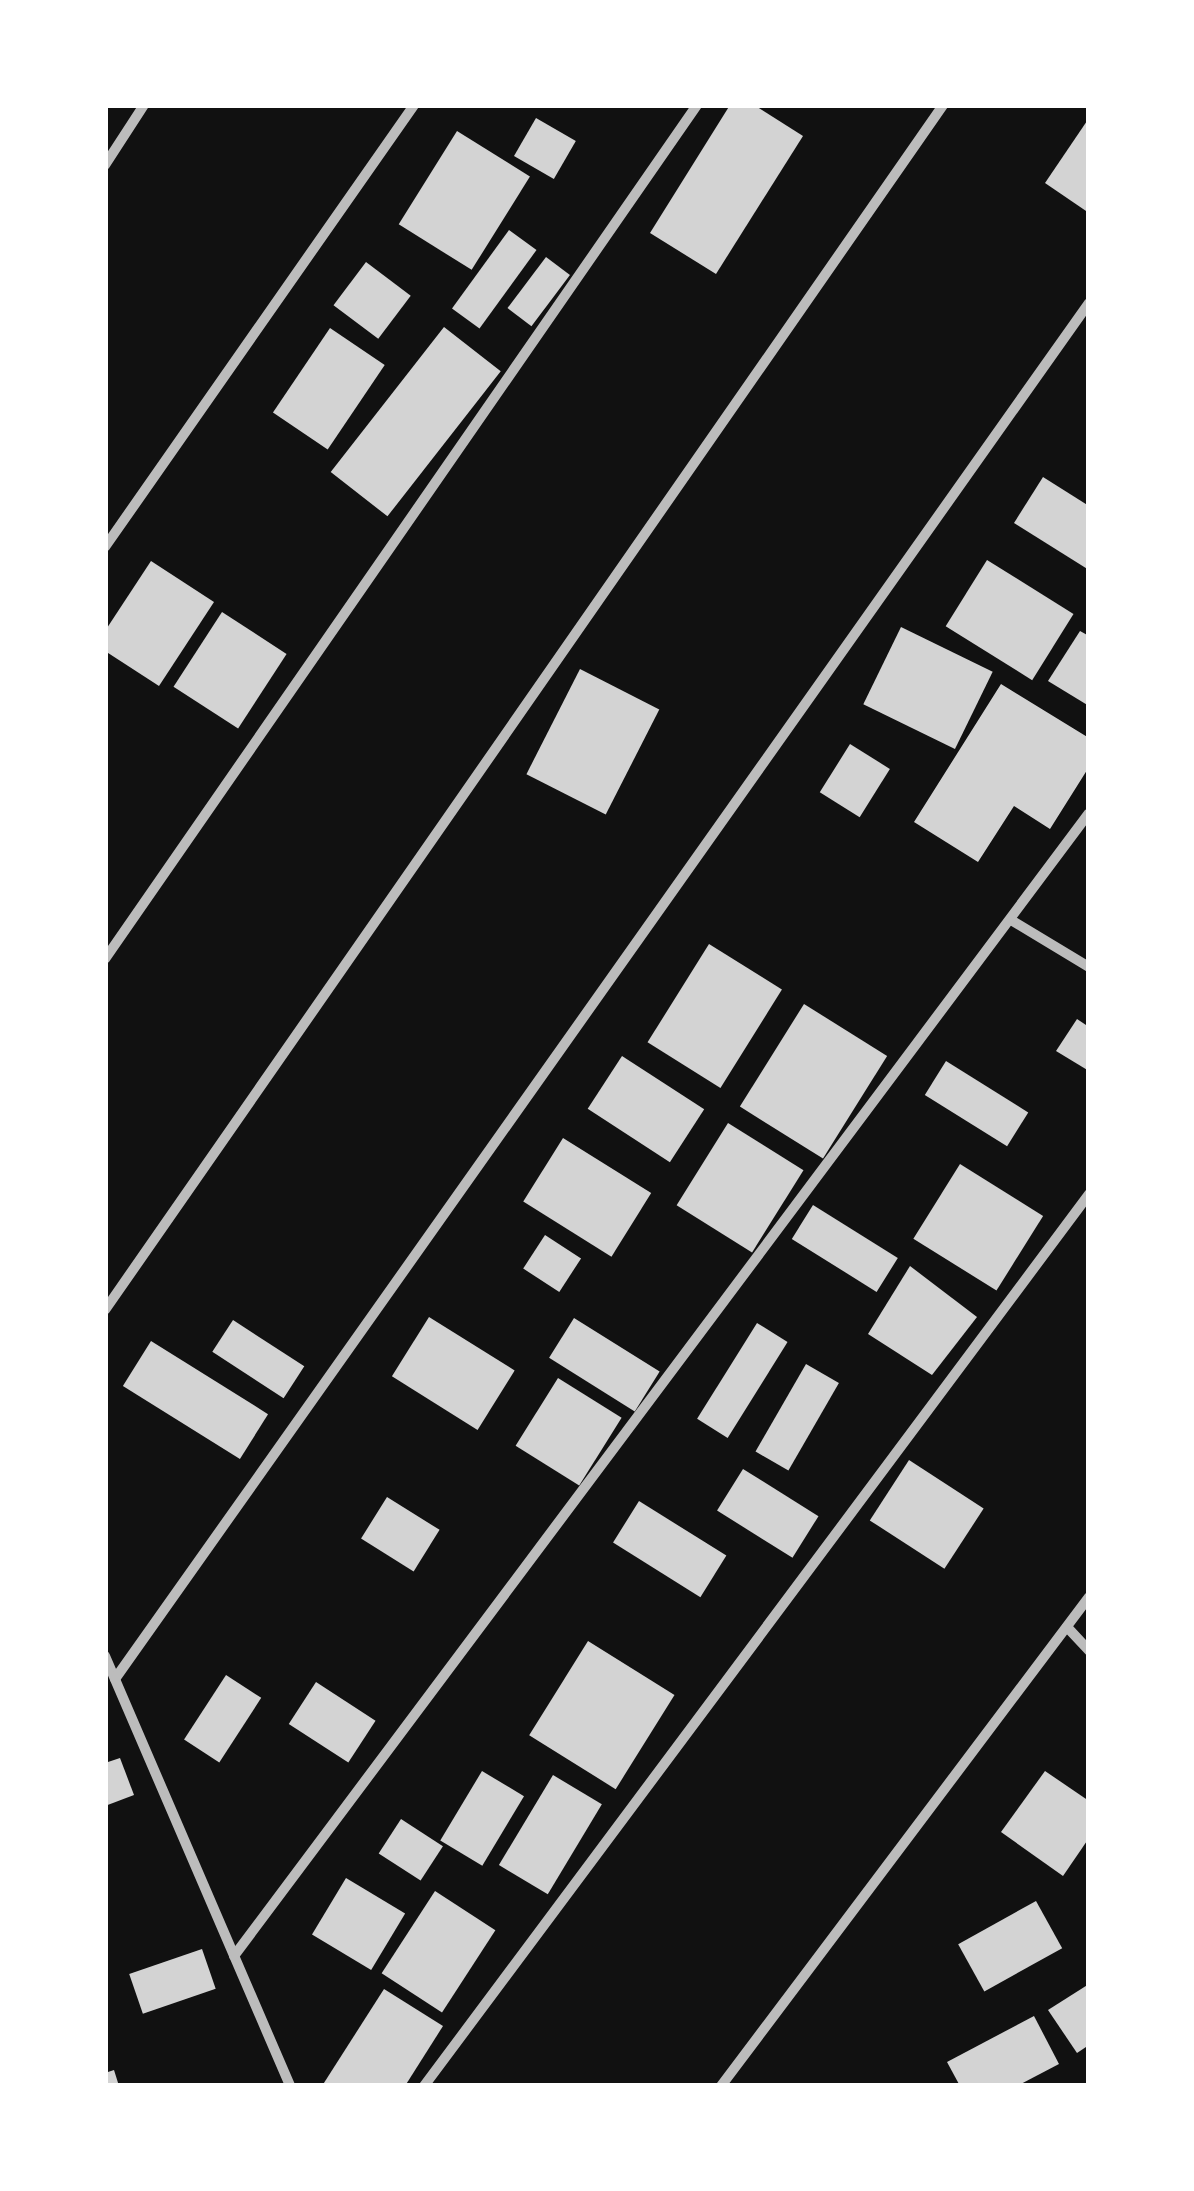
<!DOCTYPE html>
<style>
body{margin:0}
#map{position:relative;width:1194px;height:2191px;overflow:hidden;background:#111;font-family:"Fira Sans Condensed",sans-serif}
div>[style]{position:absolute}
.building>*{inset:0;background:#d3d3d3;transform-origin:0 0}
.minor>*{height:10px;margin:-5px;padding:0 5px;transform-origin:5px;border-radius:5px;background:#bcbcbc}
span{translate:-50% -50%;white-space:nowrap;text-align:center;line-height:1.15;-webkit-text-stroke:10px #fff;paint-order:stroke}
.frame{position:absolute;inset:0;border:108px solid #fff;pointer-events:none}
</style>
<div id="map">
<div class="building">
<div style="clip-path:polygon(730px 105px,754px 105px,803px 136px,716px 274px,650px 233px)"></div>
<div style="left:536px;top:118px;width:46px;height:44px;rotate:30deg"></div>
<div style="clip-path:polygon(1089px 118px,1089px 213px,1045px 183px)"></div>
<div style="left:457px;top:131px;width:86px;height:110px;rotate:32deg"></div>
<div style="left:509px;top:230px;width:34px;height:97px;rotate:36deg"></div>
<div style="left:546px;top:257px;width:30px;height:64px;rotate:37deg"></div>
<div style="left:366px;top:262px;width:56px;height:54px;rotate:37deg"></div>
<div style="left:444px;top:327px;width:72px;height:184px;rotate:38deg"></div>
<div style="left:330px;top:328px;width:66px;height:102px;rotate:34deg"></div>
<div style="clip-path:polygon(1043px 477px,1089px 506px,1089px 570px,1014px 523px)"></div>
<div style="left:987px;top:560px;width:102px;height:78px;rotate:32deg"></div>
<div style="clip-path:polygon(151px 561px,214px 602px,159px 686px,105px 651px,105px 631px)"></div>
<div style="left:222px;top:612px;width:77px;height:89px;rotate:33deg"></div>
<div style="left:901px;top:627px;width:102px;height:86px;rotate:26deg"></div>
<div style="clip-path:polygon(1080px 631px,1089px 636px,1089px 706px,1048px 681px)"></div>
<div style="left:580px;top:669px;width:89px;height:118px;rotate:27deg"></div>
<div style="clip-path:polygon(1001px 684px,1089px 738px,1089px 767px,1050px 829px,1014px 806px,978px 862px,914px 822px)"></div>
<div style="left:850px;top:744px;width:47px;height:57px;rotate:32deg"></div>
<div style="left:709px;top:944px;width:86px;height:116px;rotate:32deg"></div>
<div style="left:804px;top:1004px;width:98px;height:121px;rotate:32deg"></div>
<div style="clip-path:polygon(1077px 1019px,1089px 1027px,1089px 1071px,1056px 1051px)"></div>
<div style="left:622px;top:1056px;width:98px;height:63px;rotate:33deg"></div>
<div style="left:946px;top:1061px;width:97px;height:40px;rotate:32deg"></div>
<div style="left:728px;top:1123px;width:89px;height:97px;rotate:32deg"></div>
<div style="left:563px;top:1138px;width:104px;height:75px;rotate:32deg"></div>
<div style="left:960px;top:1164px;width:98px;height:88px;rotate:32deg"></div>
<div style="left:813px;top:1205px;width:100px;height:40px;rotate:32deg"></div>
<div style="left:545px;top:1235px;width:43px;height:40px;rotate:33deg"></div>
<div style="clip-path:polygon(910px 1266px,977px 1317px,932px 1375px,868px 1334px)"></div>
<div style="left:429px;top:1317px;width:101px;height:70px;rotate:32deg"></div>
<div style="left:574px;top:1318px;width:101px;height:47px;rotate:32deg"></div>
<div style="left:233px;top:1320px;width:85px;height:38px;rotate:33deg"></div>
<div style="left:757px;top:1323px;width:36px;height:113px;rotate:32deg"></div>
<div style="left:151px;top:1341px;width:138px;height:53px;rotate:32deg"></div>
<div style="left:806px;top:1364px;width:38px;height:101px;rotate:30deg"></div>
<div style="left:558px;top:1378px;width:75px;height:80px;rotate:32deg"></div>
<div style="left:909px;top:1460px;width:89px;height:72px;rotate:33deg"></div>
<div style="left:743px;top:1469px;width:89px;height:49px;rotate:32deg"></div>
<div style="left:387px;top:1497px;width:62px;height:49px;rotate:32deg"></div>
<div style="left:639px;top:1501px;width:103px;height:49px;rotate:32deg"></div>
<div style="left:588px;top:1641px;width:102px;height:111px;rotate:32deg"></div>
<div style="left:226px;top:1675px;width:42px;height:77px;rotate:33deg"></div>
<div style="left:316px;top:1682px;width:71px;height:50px;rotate:33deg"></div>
<div style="clip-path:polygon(120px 1758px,134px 1795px,105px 1806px,105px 1763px)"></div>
<div style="left:482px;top:1771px;width:49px;height:81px;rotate:31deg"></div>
<div style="clip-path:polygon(1045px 1771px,1089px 1801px,1089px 1838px,1063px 1876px,1001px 1832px)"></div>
<div style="left:553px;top:1775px;width:57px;height:105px;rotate:31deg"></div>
<div style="left:401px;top:1819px;width:50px;height:41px;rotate:33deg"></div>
<div style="left:346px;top:1878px;width:69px;height:66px;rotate:31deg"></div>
<div style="left:435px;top:1891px;width:72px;height:98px;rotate:33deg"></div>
<div style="left:1036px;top:1901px;width:54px;height:89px;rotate:61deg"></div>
<div style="left:202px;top:1949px;width:42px;height:77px;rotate:71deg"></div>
<div style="clip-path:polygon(1089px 1984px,1089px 2045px,1077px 2053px,1048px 2010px)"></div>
<div style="clip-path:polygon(384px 1989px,443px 2026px,405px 2086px,322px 2086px)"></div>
<div style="clip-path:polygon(1034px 2016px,1059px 2064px,1017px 2086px,960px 2086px,947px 2062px)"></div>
<div style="clip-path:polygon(114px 2070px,119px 2086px,105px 2086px,105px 2073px)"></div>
</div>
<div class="minor">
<div style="left:105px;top:165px;width:72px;rotate:-57deg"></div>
<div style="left:105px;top:547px;width:539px;rotate:-55.04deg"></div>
<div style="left:1011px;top:920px;width:91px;rotate:31.1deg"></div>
<div style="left:105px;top:959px;width:1039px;rotate:-55.27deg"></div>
<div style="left:105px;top:1310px;width:1468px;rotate:-55.18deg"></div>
<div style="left:1067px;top:1627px;width:33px;rotate:47deg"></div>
<div style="left:105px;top:1656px;width:468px;rotate:66.7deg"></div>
<div style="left:115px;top:1679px;width:1686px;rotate:-54.71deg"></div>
<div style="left:234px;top:1956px;width:1427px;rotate:-53.2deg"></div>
<div style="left:424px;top:2086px;width:1113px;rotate:-53.29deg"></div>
<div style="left:721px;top:2086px;width:612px;rotate:-53.04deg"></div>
</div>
<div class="frame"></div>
</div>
